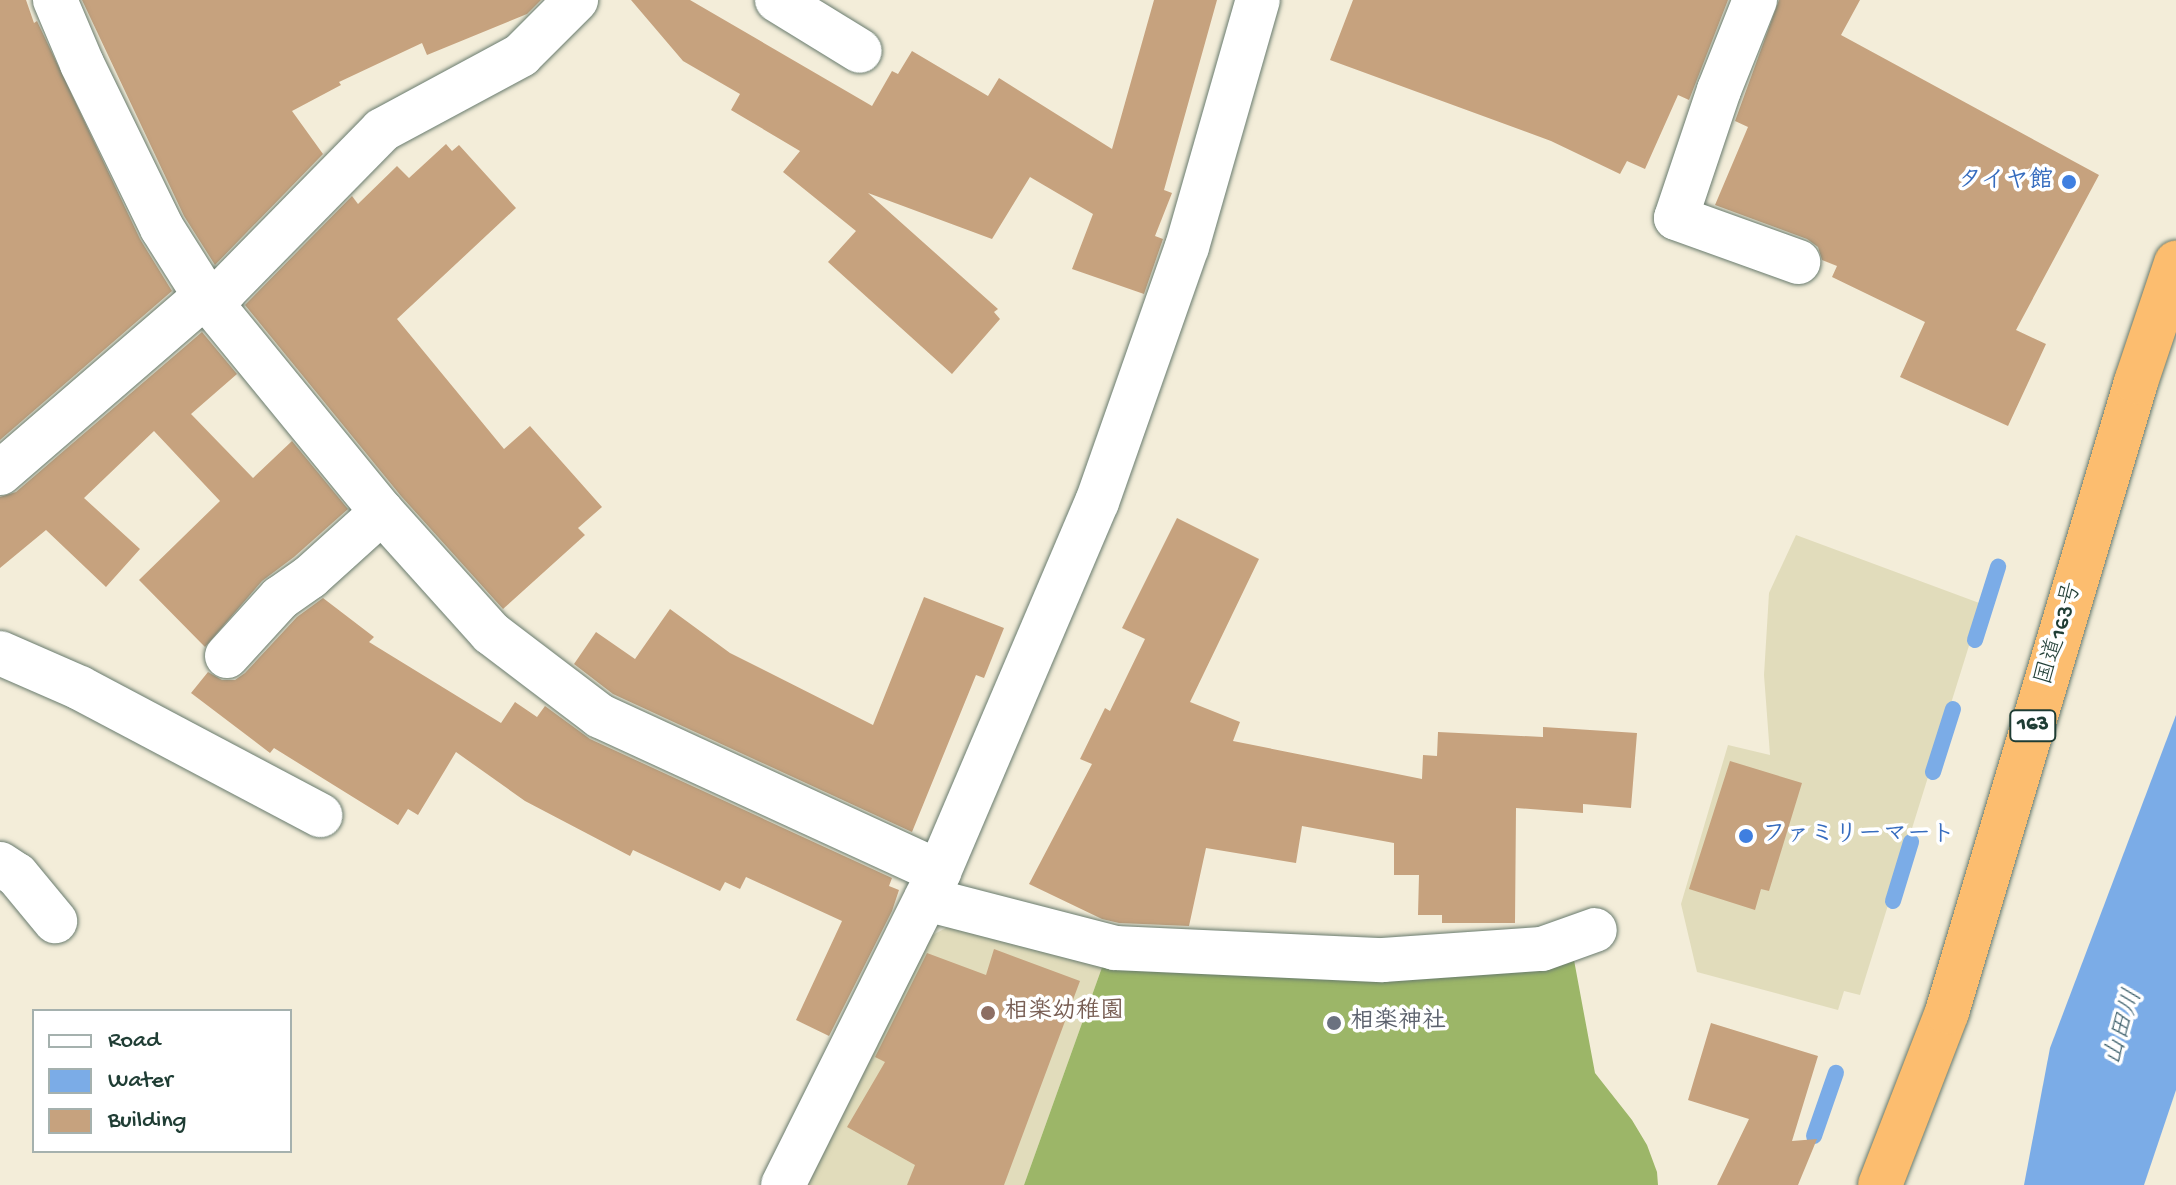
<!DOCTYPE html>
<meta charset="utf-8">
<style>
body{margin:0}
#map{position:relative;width:2176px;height:1185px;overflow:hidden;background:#f3edd9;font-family:"Gochi Hand","Klee One",sans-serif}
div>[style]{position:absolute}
.built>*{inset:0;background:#e1dcbb}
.forest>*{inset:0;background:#9cb668}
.water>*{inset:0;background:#7bace7}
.stream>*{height:16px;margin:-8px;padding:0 8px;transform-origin:8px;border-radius:8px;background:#7bace7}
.building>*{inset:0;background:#c6a27e}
.roads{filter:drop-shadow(0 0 2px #697b6e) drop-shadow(0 0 2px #697b6e)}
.minor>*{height:44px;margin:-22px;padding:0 22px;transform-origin:22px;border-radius:22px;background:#fff}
.highway>*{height:44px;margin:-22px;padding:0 22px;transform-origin:22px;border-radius:22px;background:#fcbd6f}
.dots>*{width:22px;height:22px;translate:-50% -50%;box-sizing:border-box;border:4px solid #fff;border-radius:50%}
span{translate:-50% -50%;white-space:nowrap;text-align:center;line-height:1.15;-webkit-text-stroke:7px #fff;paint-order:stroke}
.shield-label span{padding:2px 6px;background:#fff;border:2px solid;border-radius:6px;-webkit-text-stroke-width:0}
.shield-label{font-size:22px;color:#1f3d34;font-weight:700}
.shop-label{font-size:24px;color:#366cbe;font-weight:700}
.right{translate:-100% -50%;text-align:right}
.left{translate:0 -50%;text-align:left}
.street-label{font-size:24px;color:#1f3d34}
.education-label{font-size:24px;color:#785e54;font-weight:700}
.worship-label{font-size:24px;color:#5b616d;font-weight:700}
.water-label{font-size:26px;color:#3b5e6a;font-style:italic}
.legend{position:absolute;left:32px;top:1009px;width:260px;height:144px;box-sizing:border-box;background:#fff;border:2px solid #a5b1ae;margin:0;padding:10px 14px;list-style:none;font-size:24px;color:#1f3d34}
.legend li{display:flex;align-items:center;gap:16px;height:40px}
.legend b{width:40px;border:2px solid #a5b1ae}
</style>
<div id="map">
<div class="built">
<div style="clip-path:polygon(1796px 535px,1982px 604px,1860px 995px,1844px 991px,1838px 1010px,1697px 972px,1681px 904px,1728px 745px,1770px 755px,1764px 675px,1769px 593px)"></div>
<div style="clip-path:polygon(955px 923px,1105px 959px,1024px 1185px,806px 1185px,931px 936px)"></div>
</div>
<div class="forest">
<div style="clip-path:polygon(1105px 959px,1574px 960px,1595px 1073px,1632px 1120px,1647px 1145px,1657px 1172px,1658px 1185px,1024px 1185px)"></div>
</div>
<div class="water">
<div style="clip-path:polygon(2176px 715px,2176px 1090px,2144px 1185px,2024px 1185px,2050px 1048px)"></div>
</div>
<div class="stream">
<div style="left:1975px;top:640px;width:77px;rotate:-72.5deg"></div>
<div style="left:1933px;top:772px;width:66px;rotate:-72.4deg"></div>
<div style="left:1893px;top:901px;width:62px;rotate:-73deg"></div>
<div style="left:1814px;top:1136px;width:67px;rotate:-70.8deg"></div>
</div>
<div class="building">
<div style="clip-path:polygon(0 0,26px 0,34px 23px,37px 21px,140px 239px,172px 291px,0 440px)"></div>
<div style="clip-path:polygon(82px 0,541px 0,527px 14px,427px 55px,422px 43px,339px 82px,341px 85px,292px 111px,323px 154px,215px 265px,184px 216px)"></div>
<div style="clip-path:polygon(631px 0,690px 0,872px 106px,892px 71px,898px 74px,912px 51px,988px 96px,999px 78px,1112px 149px,1154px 0,1217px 0,1164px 190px,1172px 193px,1155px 236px,1163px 239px,1144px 294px,1072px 269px,1093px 214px,1030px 177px,992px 239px,868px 193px,998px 309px,994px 312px,1000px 319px,952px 374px,828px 262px,856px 231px,783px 172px,800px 151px,731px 110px,740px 94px,683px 61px)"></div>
<div style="clip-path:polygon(1353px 0,1728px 0,1689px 100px,1678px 95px,1645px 169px,1627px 161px,1620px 174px,1551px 141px,1330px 60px)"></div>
<div style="clip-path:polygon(1779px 0,1860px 0,1841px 35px,2099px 175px,2016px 330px,2046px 344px,2008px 426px,1900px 377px,1925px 322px,1832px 277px,1837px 266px,1822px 260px,1818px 247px,1807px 239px,1715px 205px,1748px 127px,1735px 121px)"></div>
<div style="clip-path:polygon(446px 144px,452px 151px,459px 145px,516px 208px,397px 319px,504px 449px,530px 426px,602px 507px,578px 528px,585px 535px,503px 609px,401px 496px,245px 305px,352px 196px,358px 204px,397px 166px,409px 178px)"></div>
<div style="clip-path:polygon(202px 332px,237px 374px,191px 414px,253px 478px,292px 441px,348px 509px,294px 557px,262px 581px,205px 647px,139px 580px,220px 501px,154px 431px,84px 498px,140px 549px,106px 587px,46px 530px,0 568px,0 497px,16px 492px)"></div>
<div style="clip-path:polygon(1177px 518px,1259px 559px,1190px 702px,1240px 722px,1233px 741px,1422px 779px,1423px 755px,1437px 756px,1438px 732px,1543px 737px,1543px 727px,1637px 733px,1631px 808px,1583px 804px,1583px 813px,1516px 808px,1515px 923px,1442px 923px,1442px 915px,1418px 915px,1419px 875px,1394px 875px,1394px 843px,1302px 826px,1296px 863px,1206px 848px,1189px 926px,1119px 923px,1102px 919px,1029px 884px,1092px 764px,1080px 759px,1105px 708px,1110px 711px,1145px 639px,1122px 628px)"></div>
<div style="clip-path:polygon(924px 597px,1004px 628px,984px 678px,976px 675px,912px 832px,613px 694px,574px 664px,596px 632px,635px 659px,670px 609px,730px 653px,873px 725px)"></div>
<div style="clip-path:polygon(323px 598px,374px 637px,369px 642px,501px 723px,515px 702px,537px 717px,545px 706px,590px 739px,892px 878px,889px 886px,899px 890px,892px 911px,829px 1036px,796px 1020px,842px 921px,746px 877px,740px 889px,725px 882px,720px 891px,633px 850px,630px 856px,525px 801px,456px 752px,418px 815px,408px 809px,398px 825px,274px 748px,270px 753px,191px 693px,208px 672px,222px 680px,235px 680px,245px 673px,297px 617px)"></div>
<div style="clip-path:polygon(1730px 761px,1802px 783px,1769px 891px,1761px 889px,1755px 910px,1689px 889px)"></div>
<div style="clip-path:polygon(994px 949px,1080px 981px,1004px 1185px,907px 1185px,915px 1165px,847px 1127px,885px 1062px,875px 1057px,927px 953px,986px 975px)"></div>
<div style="clip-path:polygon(1711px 1023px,1818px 1056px,1792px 1141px,1817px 1139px,1798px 1185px,1717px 1185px,1749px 1119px,1688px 1100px)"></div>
</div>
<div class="roads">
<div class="minor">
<div style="left:55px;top:0;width:69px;rotate:67.1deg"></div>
<div style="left:82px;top:64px;width:182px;rotate:64deg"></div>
<div style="left:162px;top:228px;width:80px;rotate:57.7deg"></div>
<div style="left:205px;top:296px;width:279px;rotate:50.7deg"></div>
<div style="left:382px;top:512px;width:163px;rotate:48deg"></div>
<div style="left:491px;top:633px;width:137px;rotate:37.3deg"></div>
<div style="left:600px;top:716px;width:373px;rotate:24.7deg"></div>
<div style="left:777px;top:0;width:97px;rotate:31.6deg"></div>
<div style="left:1755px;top:0;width:97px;rotate:111.8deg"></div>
<div style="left:1719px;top:90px;width:135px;rotate:108.6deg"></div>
<div style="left:1676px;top:218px;width:130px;rotate:19.8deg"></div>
<div style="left:0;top:473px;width:271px;rotate:-40.8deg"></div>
<div style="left:205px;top:296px;width:21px;rotate:-17deg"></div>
<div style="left:225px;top:290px;width:224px;rotate:-45.5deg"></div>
<div style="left:382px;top:130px;width:158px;rotate:-28.3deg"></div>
<div style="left:521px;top:55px;width:78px;rotate:-45deg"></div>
<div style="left:0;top:653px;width:87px;rotate:23.6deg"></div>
<div style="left:80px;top:688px;width:272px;rotate:27.9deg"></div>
<div style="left:227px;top:656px;width:79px;rotate:-47.6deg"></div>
<div style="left:280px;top:598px;width:37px;rotate:-35deg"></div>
<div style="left:310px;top:577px;width:97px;rotate:-42.1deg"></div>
<div style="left:0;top:864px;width:20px;rotate:33deg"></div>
<div style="left:17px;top:875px;width:60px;rotate:50.4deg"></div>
<div style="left:926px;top:899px;width:195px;rotate:14.5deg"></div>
<div style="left:1115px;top:948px;width:268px;rotate:2.6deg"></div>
<div style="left:1383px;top:960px;width:159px;rotate:-4deg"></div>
<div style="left:1542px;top:949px;width:56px;rotate:-19.7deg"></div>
<div style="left:783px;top:1185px;width:350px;rotate:-63.5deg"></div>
<div style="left:939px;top:872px;width:402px;rotate:-66.9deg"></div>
<div style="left:1097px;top:502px;width:270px;rotate:-70.6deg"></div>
<div style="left:1187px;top:247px;width:257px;rotate:-74deg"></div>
</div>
<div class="highway">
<div style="left:1880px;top:1185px;width:186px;rotate:-68.8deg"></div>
<div style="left:1947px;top:1012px;width:658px;rotate:-73.3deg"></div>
<div style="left:2136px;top:382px;width:126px;rotate:-71.4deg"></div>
</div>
</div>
<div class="dots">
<div style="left:2069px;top:182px;background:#3f7fe0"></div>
<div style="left:1746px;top:836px;background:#3f7fe0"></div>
<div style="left:988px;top:1013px;background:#8d6e63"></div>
<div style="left:1334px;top:1023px;background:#6b7280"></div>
</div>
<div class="shield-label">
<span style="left:2033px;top:726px">163</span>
</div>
<div class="shop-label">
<span class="right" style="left:2053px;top:182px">タイヤ館</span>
<span class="left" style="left:1762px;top:836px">ファミリーマート</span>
</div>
<div class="street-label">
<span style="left:2060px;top:634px;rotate:-73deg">国道163号</span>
</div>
<div class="education-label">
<span class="left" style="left:1004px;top:1013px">相楽幼稚園</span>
</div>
<div class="worship-label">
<span class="left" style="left:1350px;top:1023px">相楽神社</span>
</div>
<div class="water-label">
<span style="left:2125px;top:1028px;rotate:-73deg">山田川</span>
</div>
<ul class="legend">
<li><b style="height:10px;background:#fff"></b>Road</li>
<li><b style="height:22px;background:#7bace7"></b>Water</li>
<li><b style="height:22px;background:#c6a27e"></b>Building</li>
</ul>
</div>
